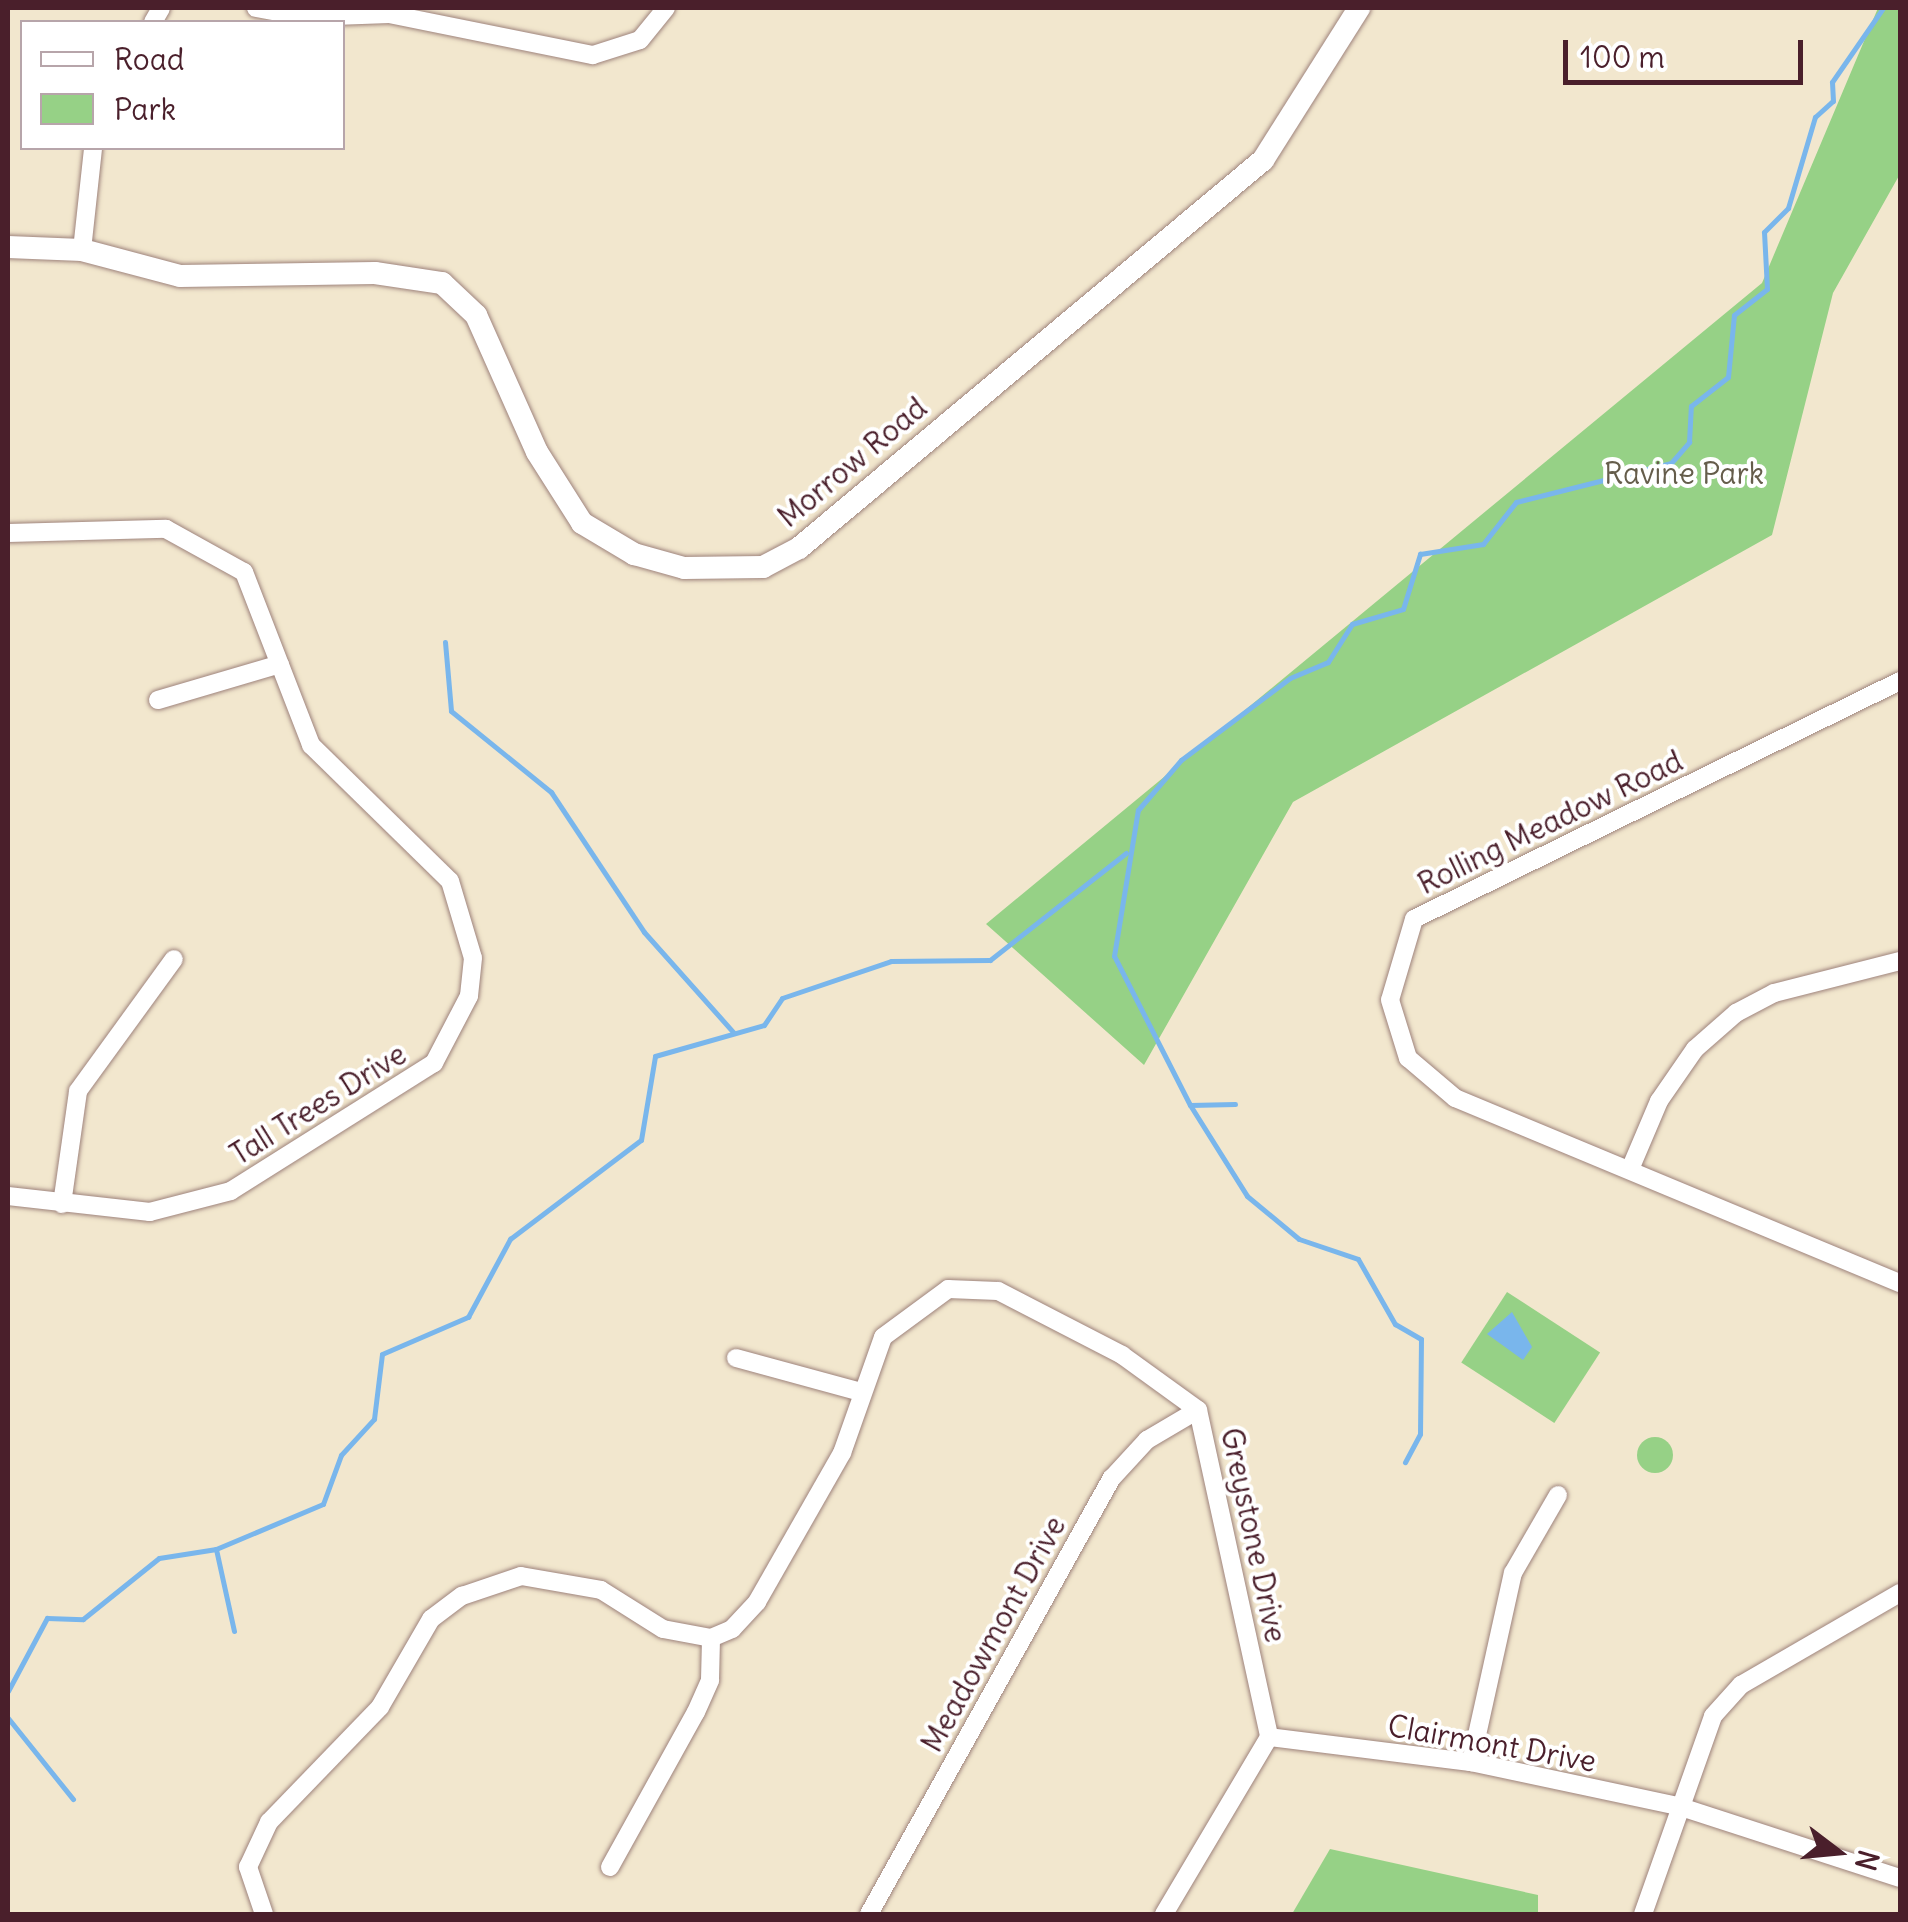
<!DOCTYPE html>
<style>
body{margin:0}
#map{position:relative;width:1908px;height:1922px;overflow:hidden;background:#f2e7ce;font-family:Delius,sans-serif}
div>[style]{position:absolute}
.green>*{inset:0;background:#96d186;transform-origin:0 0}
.round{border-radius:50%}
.water>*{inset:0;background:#79b6ec}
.stream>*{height:5px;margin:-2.5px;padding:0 2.5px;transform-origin:2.5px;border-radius:2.5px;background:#79b6ec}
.roads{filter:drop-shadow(0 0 2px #9e837c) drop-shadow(0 0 2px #9e837c)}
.street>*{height:18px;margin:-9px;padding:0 9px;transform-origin:9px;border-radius:9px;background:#fff}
.secondary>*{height:22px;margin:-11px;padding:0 11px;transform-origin:11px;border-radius:11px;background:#fff}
span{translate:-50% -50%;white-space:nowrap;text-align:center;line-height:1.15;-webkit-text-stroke:8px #fff;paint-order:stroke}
.street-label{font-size:30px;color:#4a1f2b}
.park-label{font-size:30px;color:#655d4b}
.frame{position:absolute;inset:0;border:10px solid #4a1f2b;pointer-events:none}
.legend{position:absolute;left:20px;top:20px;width:325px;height:130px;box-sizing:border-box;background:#fff;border:2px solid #b7a5aa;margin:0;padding:12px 18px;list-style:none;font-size:30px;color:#4a1f2b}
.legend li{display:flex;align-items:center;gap:20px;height:50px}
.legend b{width:50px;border:2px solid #b7a5aa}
.north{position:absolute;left:1788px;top:1802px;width:100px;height:100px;-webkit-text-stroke:8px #fff;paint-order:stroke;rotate:106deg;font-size:28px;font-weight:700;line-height:40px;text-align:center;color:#4a1f2b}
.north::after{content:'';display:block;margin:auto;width:35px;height:45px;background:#4a1f2b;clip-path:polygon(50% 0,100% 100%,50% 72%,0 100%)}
.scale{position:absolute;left:1563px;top:40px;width:240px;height:45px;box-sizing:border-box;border:5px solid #4a1f2b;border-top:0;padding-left:12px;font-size:30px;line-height:35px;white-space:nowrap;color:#4a1f2b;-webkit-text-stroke:8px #fff;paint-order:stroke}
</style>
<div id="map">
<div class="green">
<div style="clip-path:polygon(1878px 8px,1900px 8px,1900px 174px,1833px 293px,1772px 535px,1293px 802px,1144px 1065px,986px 924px,1762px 283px)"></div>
<div style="left:1507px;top:1292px;width:111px;height:84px;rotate:33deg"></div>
<div class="round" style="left:1637px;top:1437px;width:36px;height:36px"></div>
<div style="clip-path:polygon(1330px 1849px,1538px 1895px,1538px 1914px,1292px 1914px)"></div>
</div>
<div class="water">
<div style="clip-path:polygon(1512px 1312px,1532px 1347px,1523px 1360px,1487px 1334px)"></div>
</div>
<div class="stream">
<div style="left:445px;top:642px;width:69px;rotate:85deg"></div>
<div style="left:451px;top:711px;width:129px;rotate:39deg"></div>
<div style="left:551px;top:792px;width:168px;rotate:56.4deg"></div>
<div style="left:644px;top:932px;width:135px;rotate:48.3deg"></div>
<div style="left:1235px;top:1104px;width:45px;rotate:178.7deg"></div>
<div style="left:1190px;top:1105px;width:167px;rotate:-117deg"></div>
<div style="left:1114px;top:956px;width:148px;rotate:-80.7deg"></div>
<div style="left:1138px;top:810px;width:66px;rotate:-49.3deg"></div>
<div style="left:1181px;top:760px;width:136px;rotate:-37deg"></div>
<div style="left:1290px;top:678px;width:41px;rotate:-22.8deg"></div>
<div style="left:1328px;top:662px;width:45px;rotate:-57.7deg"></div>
<div style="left:1352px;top:624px;width:53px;rotate:-16.4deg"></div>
<div style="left:1403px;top:609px;width:58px;rotate:-72.8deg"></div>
<div style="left:1420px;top:554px;width:64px;rotate:-9deg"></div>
<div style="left:1483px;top:544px;width:53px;rotate:-51.8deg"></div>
<div style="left:1516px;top:502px;width:160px;rotate:-14.1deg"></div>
<div style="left:1671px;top:463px;width:28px;rotate:-49deg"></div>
<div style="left:1689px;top:442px;width:36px;rotate:-87deg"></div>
<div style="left:1691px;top:406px;width:47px;rotate:-38.1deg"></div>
<div style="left:1728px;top:377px;width:62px;rotate:-84.5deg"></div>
<div style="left:1734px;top:315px;width:42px;rotate:-38.2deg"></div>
<div style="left:1767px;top:289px;width:57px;rotate:-93deg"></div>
<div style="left:1764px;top:232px;width:34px;rotate:-45deg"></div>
<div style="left:1788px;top:208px;width:95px;rotate:-73.5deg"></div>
<div style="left:1815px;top:117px;width:24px;rotate:-42deg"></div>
<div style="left:1833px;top:101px;width:19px;rotate:-93deg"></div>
<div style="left:1832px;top:82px;width:90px;rotate:-55.4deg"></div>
<div style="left:1190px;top:1105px;width:107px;rotate:57.9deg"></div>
<div style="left:1247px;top:1196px;width:67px;rotate:39.6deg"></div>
<div style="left:1299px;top:1239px;width:62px;rotate:18.7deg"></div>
<div style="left:1358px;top:1259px;width:75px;rotate:60.4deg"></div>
<div style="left:1395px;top:1324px;width:30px;rotate:30deg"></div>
<div style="left:1421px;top:1339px;width:95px;rotate:90.6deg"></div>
<div style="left:1420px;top:1434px;width:32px;rotate:118deg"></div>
<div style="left:234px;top:1631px;width:84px;rotate:-102.4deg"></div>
<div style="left:216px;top:1549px;width:116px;rotate:-22.8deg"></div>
<div style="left:323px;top:1504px;width:52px;rotate:-69.8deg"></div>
<div style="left:341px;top:1455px;width:49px;rotate:-47.5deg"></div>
<div style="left:374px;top:1419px;width:65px;rotate:-83deg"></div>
<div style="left:382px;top:1354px;width:94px;rotate:-23.3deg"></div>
<div style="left:468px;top:1317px;width:89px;rotate:-61.7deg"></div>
<div style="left:510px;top:1239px;width:164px;rotate:-37.1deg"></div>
<div style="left:641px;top:1140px;width:85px;rotate:-80.5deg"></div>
<div style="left:655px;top:1056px;width:113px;rotate:-15.9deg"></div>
<div style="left:764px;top:1025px;width:32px;rotate:-56deg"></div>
<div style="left:782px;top:998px;width:115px;rotate:-18.7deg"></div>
<div style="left:891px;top:961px;width:99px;rotate:-0.6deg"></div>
<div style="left:990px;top:960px;width:173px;rotate:-38.2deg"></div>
<div style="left:8px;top:1691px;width:83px;rotate:-61.9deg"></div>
<div style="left:47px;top:1618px;width:36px;rotate:2deg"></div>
<div style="left:83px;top:1619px;width:97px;rotate:-38.8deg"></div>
<div style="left:159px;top:1558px;width:58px;rotate:-9deg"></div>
<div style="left:8px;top:1718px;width:104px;rotate:51.3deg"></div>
</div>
<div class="roads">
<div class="street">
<div style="left:256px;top:8px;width:51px;rotate:10.2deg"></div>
<div style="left:306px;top:17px;width:83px;rotate:-2.1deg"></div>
<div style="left:389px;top:14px;width:208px;rotate:11.4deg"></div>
<div style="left:593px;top:55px;width:49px;rotate:-17.7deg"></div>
<div style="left:640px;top:40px;width:41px;rotate:-50.9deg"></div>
<div style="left:153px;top:22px;width:16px;rotate:-60deg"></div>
<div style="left:82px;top:250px;width:103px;rotate:-83.8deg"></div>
<div style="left:8px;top:533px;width:158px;rotate:-1.5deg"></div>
<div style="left:166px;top:529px;width:89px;rotate:28.9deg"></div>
<div style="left:244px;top:572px;width:186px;rotate:68.8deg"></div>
<div style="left:311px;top:745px;width:194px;rotate:44.4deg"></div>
<div style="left:450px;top:881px;width:80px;rotate:73.4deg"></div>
<div style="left:473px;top:958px;width:38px;rotate:96deg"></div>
<div style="left:469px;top:996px;width:76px;rotate:117.6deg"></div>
<div style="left:434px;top:1063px;width:240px;rotate:147.8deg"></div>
<div style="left:231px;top:1191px;width:84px;rotate:165.5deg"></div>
<div style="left:150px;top:1212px;width:143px;rotate:-173.6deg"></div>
<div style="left:1900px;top:681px;width:541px;rotate:153.91deg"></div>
<div style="left:1414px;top:919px;width:84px;rotate:106.5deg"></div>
<div style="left:1390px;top:1000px;width:61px;rotate:72.8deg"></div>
<div style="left:1408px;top:1058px;width:62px;rotate:40.4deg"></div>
<div style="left:1455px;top:1098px;width:482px;rotate:22.6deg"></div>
<div style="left:158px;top:700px;width:127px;rotate:-16.4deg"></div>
<div style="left:1631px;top:1167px;width:72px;rotate:-67deg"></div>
<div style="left:1659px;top:1101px;width:63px;rotate:-55.3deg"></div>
<div style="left:1695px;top:1049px;width:55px;rotate:-41.3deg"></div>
<div style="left:1736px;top:1013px;width:43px;rotate:-27.8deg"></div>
<div style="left:1774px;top:993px;width:130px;rotate:-14.3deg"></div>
<div style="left:62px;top:1204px;width:114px;rotate:-81.9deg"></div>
<div style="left:78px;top:1091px;width:163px;rotate:-54deg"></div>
<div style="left:736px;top:1358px;width:130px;rotate:15.2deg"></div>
<div style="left:1471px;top:1762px;width:194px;rotate:-77.5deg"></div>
<div style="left:1513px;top:1573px;width:90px;rotate:-60deg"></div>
<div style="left:610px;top:1867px;width:177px;rotate:-61deg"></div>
<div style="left:696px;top:1712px;width:35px;rotate:-66deg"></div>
<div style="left:710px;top:1680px;width:42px;rotate:-88.6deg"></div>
<div style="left:264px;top:1914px;width:50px;rotate:-108.8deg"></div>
<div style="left:248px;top:1867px;width:50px;rotate:-65deg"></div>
<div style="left:269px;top:1822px;width:160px;rotate:-46deg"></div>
<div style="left:380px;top:1707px;width:102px;rotate:-59.9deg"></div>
<div style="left:431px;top:1619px;width:39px;rotate:-37deg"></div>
<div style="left:462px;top:1596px;width:62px;rotate:-18.7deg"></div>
<div style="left:521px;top:1576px;width:81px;rotate:9.9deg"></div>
<div style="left:601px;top:1590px;width:73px;rotate:32.2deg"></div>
<div style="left:663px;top:1629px;width:49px;rotate:10.6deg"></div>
<div style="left:711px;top:1638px;width:23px;rotate:-23deg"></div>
<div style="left:732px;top:1629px;width:37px;rotate:-47deg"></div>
<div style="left:757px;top:1602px;width:172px;rotate:-60.3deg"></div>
<div style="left:842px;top:1453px;width:123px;rotate:-70.5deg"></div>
<div style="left:883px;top:1337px;width:81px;rotate:-36.4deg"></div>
<div style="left:948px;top:1289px;width:50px;rotate:2.3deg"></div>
<div style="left:998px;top:1291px;width:140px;rotate:27.3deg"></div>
<div style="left:1122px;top:1355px;width:94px;rotate:35.9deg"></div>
<div style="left:1198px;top:1410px;width:335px;rotate:77.7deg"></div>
<div style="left:869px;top:1914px;width:499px;rotate:-60.9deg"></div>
<div style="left:1112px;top:1478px;width:52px;rotate:-47.4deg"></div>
<div style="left:1147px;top:1440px;width:59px;rotate:-30.5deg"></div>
<div style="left:1164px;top:1914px;width:206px;rotate:-59.3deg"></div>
<div style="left:1269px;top:1737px;width:204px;rotate:7.1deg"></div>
<div style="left:1471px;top:1762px;width:212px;rotate:12deg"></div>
<div style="left:1678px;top:1806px;width:233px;rotate:18deg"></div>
<div style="left:1643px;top:1914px;width:210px;rotate:-70.5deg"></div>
<div style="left:1713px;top:1716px;width:42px;rotate:-47.9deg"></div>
<div style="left:1741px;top:1685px;width:184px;rotate:-30.1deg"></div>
</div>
<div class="secondary">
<div style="left:8px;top:247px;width:74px;rotate:2.3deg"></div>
<div style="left:82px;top:250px;width:101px;rotate:14.9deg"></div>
<div style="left:180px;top:276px;width:195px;rotate:-0.9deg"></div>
<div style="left:375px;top:273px;width:68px;rotate:8.5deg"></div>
<div style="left:442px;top:283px;width:47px;rotate:43.3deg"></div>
<div style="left:476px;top:315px;width:150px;rotate:66deg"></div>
<div style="left:537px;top:452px;width:84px;rotate:57.6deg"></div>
<div style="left:582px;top:523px;width:61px;rotate:30.8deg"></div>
<div style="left:634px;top:554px;width:52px;rotate:15.6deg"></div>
<div style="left:684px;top:568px;width:79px;rotate:-0.7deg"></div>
<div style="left:763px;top:567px;width:41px;rotate:-27.8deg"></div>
<div style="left:799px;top:548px;width:605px;rotate:-39.9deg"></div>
<div style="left:1263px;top:160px;width:180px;rotate:-57.7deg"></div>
</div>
</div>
<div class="street-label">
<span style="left:852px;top:462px;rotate:-40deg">Morrow Road</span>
<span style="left:1550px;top:822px;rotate:-26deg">Rolling Meadow Road</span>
<span style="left:318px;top:1104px;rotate:-32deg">Tall Trees Drive</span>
<span style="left:1254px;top:1535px;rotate:78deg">Greystone Drive</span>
<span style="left:993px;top:1634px;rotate:-61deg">Meadowmont Drive</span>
<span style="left:1492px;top:1743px;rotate:10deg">Clairmont Drive</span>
</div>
<div class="park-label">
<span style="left:1684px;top:473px">Ravine Park</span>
</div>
<div class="frame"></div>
<ul class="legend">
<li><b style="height:12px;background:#fff"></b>Road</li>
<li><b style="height:28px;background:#96d186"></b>Park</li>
</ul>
<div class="north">N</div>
<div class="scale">100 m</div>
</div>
